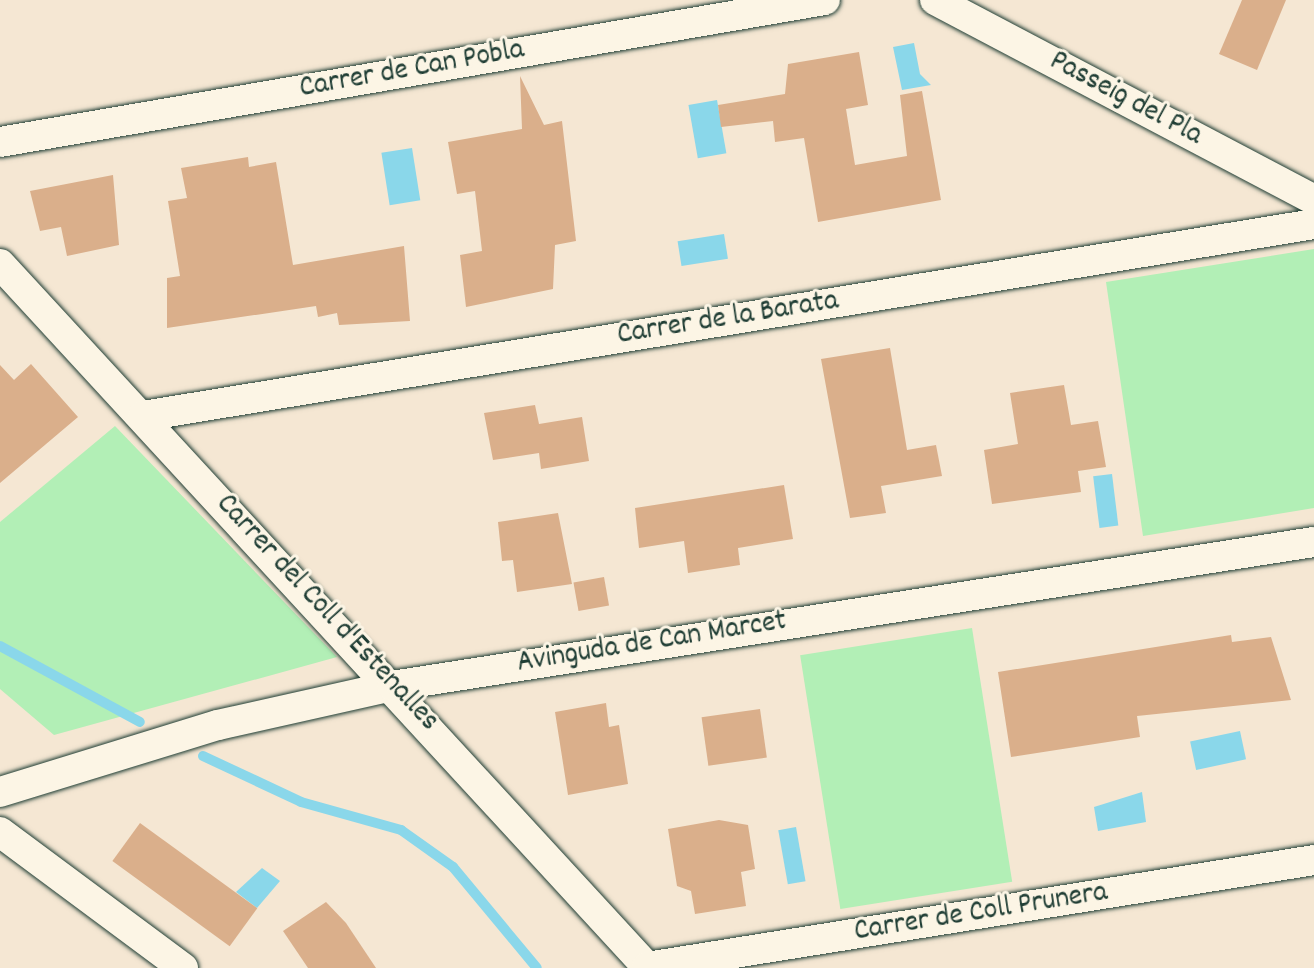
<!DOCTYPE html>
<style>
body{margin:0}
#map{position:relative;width:1314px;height:968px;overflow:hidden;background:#f5e7d3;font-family:Dekko,sans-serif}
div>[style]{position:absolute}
.green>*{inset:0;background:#b2efb6;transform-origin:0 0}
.water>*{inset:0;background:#8ad7ea;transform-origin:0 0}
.stream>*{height:10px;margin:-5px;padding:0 5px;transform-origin:5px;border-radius:5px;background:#8ad7ea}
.building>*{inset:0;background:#daaf8b;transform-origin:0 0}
.roads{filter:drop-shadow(0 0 2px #1f3d34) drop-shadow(0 0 2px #1f3d34)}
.street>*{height:30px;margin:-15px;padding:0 15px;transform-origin:15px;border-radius:15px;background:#fcf5e5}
span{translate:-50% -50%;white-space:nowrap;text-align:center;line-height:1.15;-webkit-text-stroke:6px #fcf5e5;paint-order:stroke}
.street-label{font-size:30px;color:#1f3d34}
</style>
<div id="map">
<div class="green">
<div style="clip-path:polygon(1314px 249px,1314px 508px,1143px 536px,1106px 282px)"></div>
<div style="clip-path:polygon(115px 426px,337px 657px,54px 735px,0 689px,0 522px)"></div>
<div style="left:972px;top:628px;width:257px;height:174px;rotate:81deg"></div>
</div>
<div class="water">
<div style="clip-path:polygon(914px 43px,920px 74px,931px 85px,902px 90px,893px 47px)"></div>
<div style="left:717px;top:100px;width:54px;height:29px;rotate:80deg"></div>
<div style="left:412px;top:148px;width:53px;height:31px;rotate:81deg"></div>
<div style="left:724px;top:234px;width:25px;height:47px;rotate:81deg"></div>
<div style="left:1112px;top:474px;width:52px;height:19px;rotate:83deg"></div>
<div style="left:1240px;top:731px;width:29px;height:51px;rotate:78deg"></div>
<div style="clip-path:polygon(1142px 792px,1146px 822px,1098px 831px,1094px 807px)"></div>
<div style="left:796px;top:827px;width:55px;height:18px;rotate:80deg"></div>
<div style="clip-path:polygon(262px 868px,280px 881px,257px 908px,236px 892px)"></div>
</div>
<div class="stream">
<div style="left:0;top:646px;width:159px;rotate:28.5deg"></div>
<div style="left:203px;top:756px;width:108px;rotate:25.1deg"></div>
<div style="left:301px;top:802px;width:104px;rotate:15.6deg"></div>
<div style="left:401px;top:830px;width:64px;rotate:35.4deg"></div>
<div style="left:453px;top:867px;width:131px;rotate:50.3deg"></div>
</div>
<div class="building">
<div style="clip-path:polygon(1242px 0,1286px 0,1257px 70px,1219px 54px)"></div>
<div style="clip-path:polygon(859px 52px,868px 105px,846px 109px,855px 165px,907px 156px,900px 95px,922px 91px,941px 200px,818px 222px,804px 138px,775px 142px,773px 121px,721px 127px,718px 105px,785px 94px,788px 64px)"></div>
<div style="clip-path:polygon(520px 76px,544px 125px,562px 121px,576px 241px,555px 245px,553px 289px,466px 307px,460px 255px,482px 251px,475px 191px,457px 194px,448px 142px,522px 129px)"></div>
<div style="clip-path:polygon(248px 157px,249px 167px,276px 162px,293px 265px,404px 246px,410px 321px,339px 325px,337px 313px,318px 317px,316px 306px,167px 328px,167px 278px,180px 276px,168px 201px,187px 198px,181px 168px)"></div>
<div style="clip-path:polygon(113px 175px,119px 245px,67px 256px,61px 227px,40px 231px,30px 191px)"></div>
<div style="clip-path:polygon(890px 348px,907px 450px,936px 445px,942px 476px,881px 486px,886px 513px,850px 518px,821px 359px)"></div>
<div style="clip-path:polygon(31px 364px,78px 417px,0 483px,0 365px,14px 380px)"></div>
<div style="clip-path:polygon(1064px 385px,1071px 425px,1098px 421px,1106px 467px,1078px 471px,1081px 492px,992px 504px,984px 450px,1018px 444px,1010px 393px)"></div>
<div style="clip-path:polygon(535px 405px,539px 424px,582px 417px,589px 461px,541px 469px,539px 453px,493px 460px,484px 413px)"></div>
<div style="clip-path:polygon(784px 485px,793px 539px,738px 548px,740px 565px,688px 573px,684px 541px,639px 548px,635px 508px)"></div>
<div style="clip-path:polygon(558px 513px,572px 584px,517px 592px,513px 560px,502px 561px,498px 522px)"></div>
<div style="left:604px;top:577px;width:29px;height:31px;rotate:80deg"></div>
<div style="clip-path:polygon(1231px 635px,1232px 642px,1271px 637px,1291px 700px,1137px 716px,1140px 737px,1011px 757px,998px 672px)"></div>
<div style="clip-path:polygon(606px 703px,609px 727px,619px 725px,628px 784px,568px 795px,555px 712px)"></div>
<div style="left:760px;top:709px;width:49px;height:59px;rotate:82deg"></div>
<div style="clip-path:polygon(719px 820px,748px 825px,755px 869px,741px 872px,746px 906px,695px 914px,691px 891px,677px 886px,668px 829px)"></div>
<div style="left:140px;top:823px;width:145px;height:47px;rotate:36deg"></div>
<div style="clip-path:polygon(326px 902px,346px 923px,376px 968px,308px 968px,283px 931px)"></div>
</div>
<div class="roads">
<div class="street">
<div style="left:935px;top:0;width:429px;rotate:27.8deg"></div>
<div style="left:0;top:142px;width:837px;rotate:-9.77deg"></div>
<div style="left:0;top:264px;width:957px;rotate:47.37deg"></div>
<div style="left:143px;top:416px;width:1187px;rotate:-9.31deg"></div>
<div style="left:0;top:792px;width:228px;rotate:-17.1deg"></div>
<div style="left:218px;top:725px;width:178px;rotate:-12.6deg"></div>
<div style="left:392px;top:686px;width:933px;rotate:-8.88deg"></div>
<div style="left:0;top:832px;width:228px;rotate:36.6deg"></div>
<div style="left:647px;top:967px;width:676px;rotate:-9.11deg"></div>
</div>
</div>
<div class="street-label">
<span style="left:412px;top:71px;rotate:-10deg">Carrer de Can Pobla</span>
<span style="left:1125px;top:100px;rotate:28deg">Passeig del Pla</span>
<span style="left:728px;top:320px;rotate:-9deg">Carrer de la Barata</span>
<span style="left:326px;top:614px;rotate:47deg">Carrer del Coll d'Estenalles</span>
<span style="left:652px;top:644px;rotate:-9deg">Avinguda de Can Marcet</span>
<span style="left:981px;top:914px;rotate:-9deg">Carrer de Coll Prunera</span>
</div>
</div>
